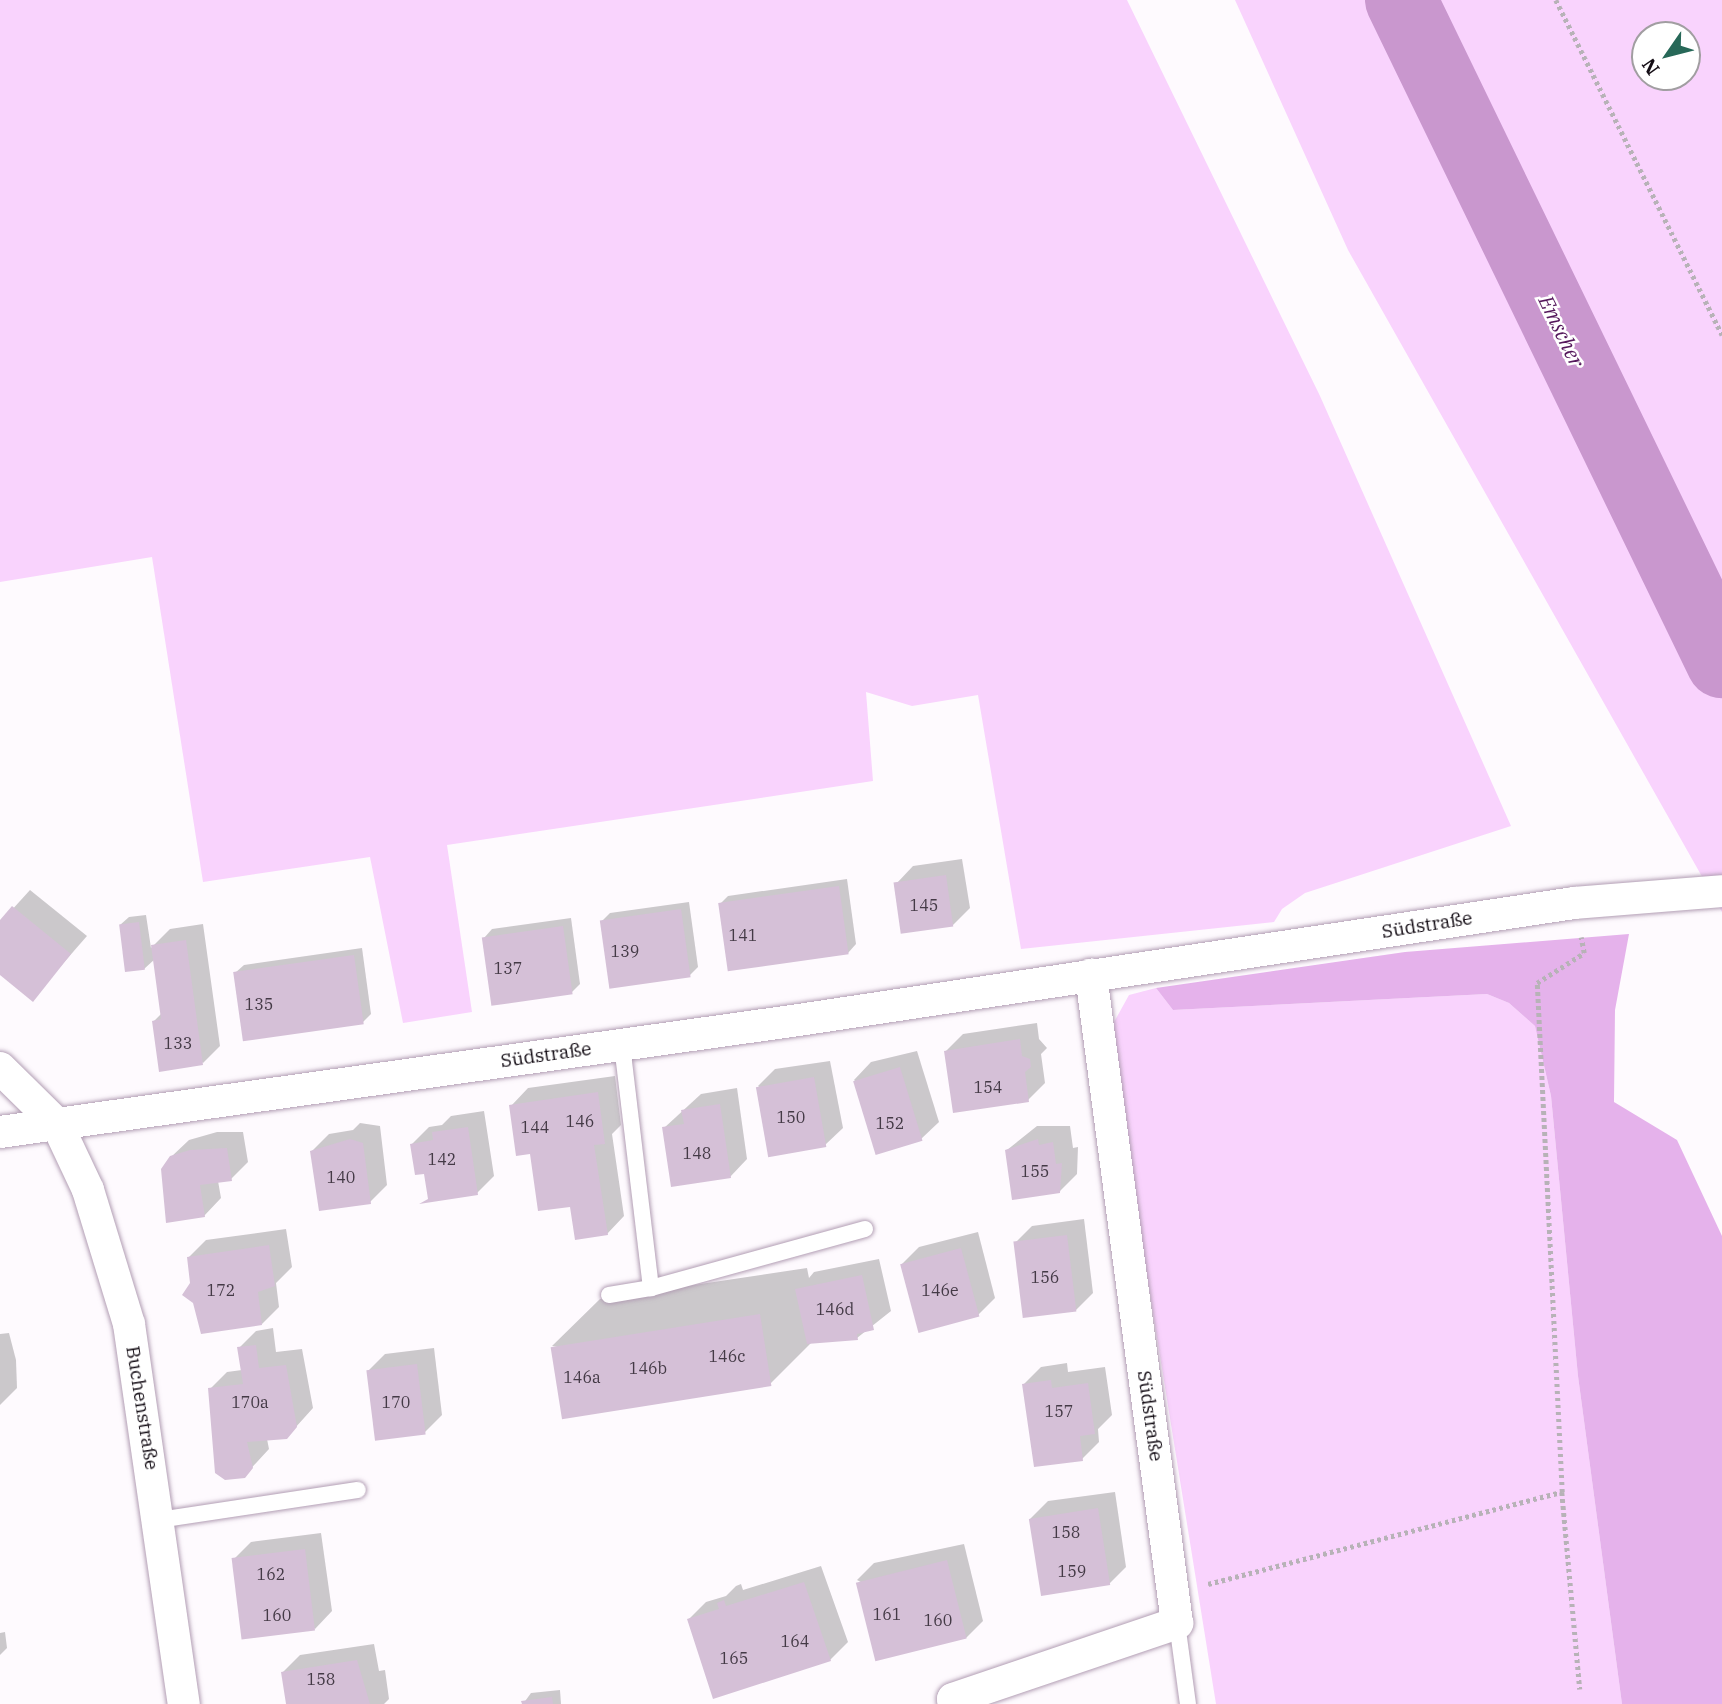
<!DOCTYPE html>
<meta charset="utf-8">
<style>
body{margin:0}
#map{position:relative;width:1722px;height:1704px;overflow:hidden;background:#fefafe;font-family:"IBM Plex Serif",serif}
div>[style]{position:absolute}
.green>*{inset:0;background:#f9d3fd}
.forest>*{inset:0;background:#e5b2eb}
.shadow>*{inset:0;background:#0003}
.river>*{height:72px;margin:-36px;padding:0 36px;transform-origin:36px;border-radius:36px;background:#c997ce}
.building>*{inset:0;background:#d5c0d7;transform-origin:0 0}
.path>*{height:4.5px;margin-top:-2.25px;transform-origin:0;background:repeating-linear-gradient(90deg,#b7b2b7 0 3.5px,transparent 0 7px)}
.roads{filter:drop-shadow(0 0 2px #b29eb4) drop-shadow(0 0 2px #b29eb4)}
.lane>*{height:16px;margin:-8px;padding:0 8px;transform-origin:8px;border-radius:8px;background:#fff}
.street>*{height:32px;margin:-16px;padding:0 16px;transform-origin:16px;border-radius:16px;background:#fff}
span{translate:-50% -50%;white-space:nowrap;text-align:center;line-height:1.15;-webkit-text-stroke:5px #fff;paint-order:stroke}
.number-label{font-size:16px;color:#443a46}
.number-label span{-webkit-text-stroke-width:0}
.street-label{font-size:19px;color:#140d15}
.water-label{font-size:21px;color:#54175b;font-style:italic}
.north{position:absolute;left:1631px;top:21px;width:70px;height:70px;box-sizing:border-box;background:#fff;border:2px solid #a19ea1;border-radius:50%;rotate:235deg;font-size:19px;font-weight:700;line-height:28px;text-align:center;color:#140d15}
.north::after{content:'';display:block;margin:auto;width:24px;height:32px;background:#276858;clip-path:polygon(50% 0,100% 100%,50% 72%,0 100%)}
</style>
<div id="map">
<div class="green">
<div style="clip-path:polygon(0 0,1127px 0,1320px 396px,1511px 826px,1305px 893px,1282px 909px,1274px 922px,1021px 949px,978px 695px,912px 706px,866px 692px,873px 781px,447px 845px,472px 1012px,403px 1023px,370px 857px,203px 882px,152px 557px,0 582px)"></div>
<div style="clip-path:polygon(evenodd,1235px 0,1722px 0,1722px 912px,1348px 250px,1235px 0,1645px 35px,1687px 35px,1687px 77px,1645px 77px,1645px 35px)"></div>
<div style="clip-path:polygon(1156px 988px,1173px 1010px,1487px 994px,1509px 1003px,1535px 1026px,1551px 1096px,1578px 1376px,1622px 1704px,1216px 1704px,1108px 1033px,1129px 995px)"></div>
</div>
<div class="forest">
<div style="clip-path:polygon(1629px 934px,1615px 1010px,1614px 1102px,1677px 1140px,1722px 1236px,1722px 1704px,1622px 1704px,1578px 1376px,1551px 1096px,1535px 1026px,1509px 1003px,1487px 994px,1173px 1010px,1156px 988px,1405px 952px)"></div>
</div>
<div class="shadow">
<div style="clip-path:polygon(962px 859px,970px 908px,953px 925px,896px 884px,913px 866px)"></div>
<div style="clip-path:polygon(847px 879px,856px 944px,848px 953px,720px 904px,728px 896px)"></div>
<div style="clip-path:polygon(30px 890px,87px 936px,32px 999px,0 973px,0 923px)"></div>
<div style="clip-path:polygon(689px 902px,698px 967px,690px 975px,602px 921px,610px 913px)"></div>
<div style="clip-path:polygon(146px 915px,151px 948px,170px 929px,203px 924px,220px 1046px,203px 1063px,154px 1021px,162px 1013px,155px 959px,144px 969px,120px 925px,129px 917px)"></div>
<div style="clip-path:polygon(571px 918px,580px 984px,572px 992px,484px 938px,492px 929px)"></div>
<div style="clip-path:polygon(362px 948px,371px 1014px,363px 1022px,235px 973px,244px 965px)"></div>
<div style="clip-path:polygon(1037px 1023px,1039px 1039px,1047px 1048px,1041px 1054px,1045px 1083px,1028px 1100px,946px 1051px,963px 1034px)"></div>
<div style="clip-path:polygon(917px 1051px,939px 1122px,921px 1139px,854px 1080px,871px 1062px)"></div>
<div style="clip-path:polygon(830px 1061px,843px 1128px,825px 1145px,758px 1086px,775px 1069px)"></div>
<div style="clip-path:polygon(615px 1076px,621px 1125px,612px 1134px,624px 1216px,607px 1234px,572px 1205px,531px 1152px,511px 1106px,528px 1088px)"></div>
<div style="clip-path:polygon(737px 1088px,747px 1159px,730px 1177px,664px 1128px,701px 1094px)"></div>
<div style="clip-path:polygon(484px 1111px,494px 1176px,477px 1193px,425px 1172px,412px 1144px,429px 1127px,442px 1125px,451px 1116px)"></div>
<div style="clip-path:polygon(360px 1123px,380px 1126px,387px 1185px,370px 1202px,312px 1151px,329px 1134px,353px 1130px)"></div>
<div style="clip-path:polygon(1037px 1126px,1070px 1126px,1073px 1148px,1078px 1147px,1077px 1174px,1060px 1191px,1007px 1150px)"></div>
<div style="clip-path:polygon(217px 1132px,243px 1132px,248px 1162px,231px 1179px,218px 1181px,221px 1198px,204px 1216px,171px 1157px,189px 1140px)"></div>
<div style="clip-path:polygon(1084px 1219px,1093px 1293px,1076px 1310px,1015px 1243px,1032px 1226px)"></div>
<div style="clip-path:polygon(286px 1229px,292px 1267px,276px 1283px,279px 1307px,262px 1324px,192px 1283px,189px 1257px,206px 1240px)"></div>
<div style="clip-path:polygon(978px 1232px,995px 1298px,978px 1315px,902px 1264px,919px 1247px)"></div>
<div style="clip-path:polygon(879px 1259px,891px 1311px,857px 1338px,812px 1342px,770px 1384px,552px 1346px,600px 1299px,807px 1268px,809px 1278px,814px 1272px)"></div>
<div style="clip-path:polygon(273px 1328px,276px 1352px,302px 1349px,313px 1408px,286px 1438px,267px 1439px,269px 1449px,244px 1476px,210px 1389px,227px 1372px,242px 1370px,239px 1348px,256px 1331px)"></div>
<div style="clip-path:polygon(9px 1333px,16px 1360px,17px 1388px,0 1405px,0 1334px)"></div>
<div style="clip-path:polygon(434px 1348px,442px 1415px,425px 1432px,367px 1372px,385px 1354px)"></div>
<div style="clip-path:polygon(1067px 1363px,1068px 1372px,1105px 1367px,1112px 1415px,1098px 1429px,1099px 1442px,1082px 1459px,1024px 1384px,1041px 1367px)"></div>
<div style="clip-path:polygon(1115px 1492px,1126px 1567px,1109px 1584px,1030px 1519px,1048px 1501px)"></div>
<div style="clip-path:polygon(321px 1533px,332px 1611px,315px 1629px,234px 1559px,251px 1542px)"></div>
<div style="clip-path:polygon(964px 1544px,983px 1621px,966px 1638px,857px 1580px,874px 1563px)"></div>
<div style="clip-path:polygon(821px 1566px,848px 1642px,830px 1660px,689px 1619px,706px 1602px,726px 1596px,736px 1586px,741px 1584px,743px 1590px)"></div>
<div style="clip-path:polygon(5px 1632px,7px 1648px,0 1655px,0 1633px)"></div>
<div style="clip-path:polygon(374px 1644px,379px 1671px,385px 1670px,389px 1699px,384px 1704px,287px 1704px,283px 1672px,300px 1655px)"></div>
<div style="clip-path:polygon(560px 1690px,561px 1704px,523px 1704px,531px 1693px)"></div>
</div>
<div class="river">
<div style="left:1401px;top:0;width:736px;rotate:64.13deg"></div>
</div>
<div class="building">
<div style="left:946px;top:875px;width:52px;height:53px;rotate:82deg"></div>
<div style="left:839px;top:886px;width:69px;height:122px;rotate:82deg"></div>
<div style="clip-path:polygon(12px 906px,71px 954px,33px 1002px,0 975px,0 920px)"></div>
<div style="left:681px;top:909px;width:69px;height:82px;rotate:82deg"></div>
<div style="left:139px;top:922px;width:48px;height:20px;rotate:83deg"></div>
<div style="left:563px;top:926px;width:69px;height:82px;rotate:82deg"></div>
<div style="clip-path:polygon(186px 940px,203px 1065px,159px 1072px,152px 1021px,161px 1019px,151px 945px)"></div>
<div style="left:354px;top:955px;width:70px;height:122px;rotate:82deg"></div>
<div style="clip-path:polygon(1020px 1039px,1022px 1056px,1030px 1059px,1031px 1067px,1025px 1072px,1029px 1102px,953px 1113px,944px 1051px)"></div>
<div style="left:900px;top:1067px;width:77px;height:49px;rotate:73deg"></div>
<div style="left:814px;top:1077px;width:71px;height:59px;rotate:80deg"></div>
<div style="clip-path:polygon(598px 1092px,605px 1144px,594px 1145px,608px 1235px,575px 1240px,570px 1207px,538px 1211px,530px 1154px,516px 1156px,509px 1105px)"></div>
<div style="clip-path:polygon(720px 1104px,731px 1178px,671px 1187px,662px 1127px,684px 1124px,681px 1110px)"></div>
<div style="clip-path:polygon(468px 1127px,478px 1195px,419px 1204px,428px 1199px,424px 1174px,415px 1175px,410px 1144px,433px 1140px,432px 1132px)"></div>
<div style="clip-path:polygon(350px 1139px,363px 1143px,371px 1204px,319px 1211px,310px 1151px)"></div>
<div style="clip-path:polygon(1038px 1139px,1039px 1145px,1053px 1142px,1056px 1164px,1062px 1163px,1060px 1193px,1012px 1200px,1005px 1150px)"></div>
<div style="clip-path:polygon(227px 1148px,232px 1181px,200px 1185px,205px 1217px,166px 1223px,161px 1169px,170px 1156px,190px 1150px)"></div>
<div style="left:1067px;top:1235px;width:77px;height:54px;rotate:83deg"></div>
<div style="clip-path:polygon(269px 1245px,275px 1286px,258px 1292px,262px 1325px,201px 1334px,193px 1303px,182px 1295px,190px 1283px,187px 1257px)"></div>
<div style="left:961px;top:1248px;width:71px;height:63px;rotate:75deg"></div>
<div style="clip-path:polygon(862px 1275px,874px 1330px,857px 1334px,858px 1340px,807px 1344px,795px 1289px)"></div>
<div style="left:760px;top:1314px;width:73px;height:212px;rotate:81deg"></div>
<div style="clip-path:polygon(256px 1345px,259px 1368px,286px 1365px,297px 1427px,287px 1439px,247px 1442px,253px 1468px,245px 1478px,225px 1480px,215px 1473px,208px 1388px,243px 1384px,237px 1347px)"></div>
<div style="left:417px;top:1364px;width:71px;height:51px;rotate:83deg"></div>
<div style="clip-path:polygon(1051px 1380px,1052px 1388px,1088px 1383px,1095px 1434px,1080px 1436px,1083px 1461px,1034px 1467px,1022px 1384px)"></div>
<div style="left:1098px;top:1508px;width:78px;height:70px;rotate:81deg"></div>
<div style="left:305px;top:1549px;width:82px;height:74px;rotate:83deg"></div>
<div style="left:947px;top:1560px;width:81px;height:94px;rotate:76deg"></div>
<div style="clip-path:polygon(804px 1582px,831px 1661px,713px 1699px,687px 1619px,719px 1609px,717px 1603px,724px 1600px,726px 1606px)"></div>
<div style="clip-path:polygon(357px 1660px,370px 1704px,286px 1704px,281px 1672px)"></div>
<div style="clip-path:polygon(552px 1697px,553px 1704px,522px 1704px,521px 1701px)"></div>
</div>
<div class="path">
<div style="left:1556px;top:0;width:374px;rotate:63.6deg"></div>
<div style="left:1562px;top:1492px;width:198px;rotate:84.8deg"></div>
<div style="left:1208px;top:1584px;width:366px;rotate:-14.6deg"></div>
<div style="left:1562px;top:1492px;width:510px;rotate:-92.81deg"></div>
<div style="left:1537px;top:983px;width:56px;rotate:-32.6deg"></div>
<div style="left:1584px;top:953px;width:16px;rotate:-101deg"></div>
</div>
<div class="roads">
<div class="lane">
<div style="left:622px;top:1045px;width:245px;rotate:83.2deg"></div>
<div style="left:651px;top:1288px;width:222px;rotate:-15.4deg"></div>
<div style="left:609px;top:1295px;width:43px;rotate:-9.5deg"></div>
<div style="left:159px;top:1520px;width:201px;rotate:-8.6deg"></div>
<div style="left:1177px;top:1623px;width:82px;rotate:82.3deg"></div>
</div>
<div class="street">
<div style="left:0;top:1068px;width:80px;rotate:44.5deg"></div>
<div style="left:57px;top:1124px;width:73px;rotate:64.8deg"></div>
<div style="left:88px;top:1190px;width:140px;rotate:73deg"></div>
<div style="left:129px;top:1324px;width:384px;rotate:81.8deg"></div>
<div style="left:0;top:1132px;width:800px;rotate:-7.98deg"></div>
<div style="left:792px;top:1021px;width:791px;rotate:-8.58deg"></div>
<div style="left:1574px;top:903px;width:148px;rotate:-4.6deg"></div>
<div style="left:954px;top:1704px;width:5px;rotate:-101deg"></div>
<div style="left:953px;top:1699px;width:237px;rotate:-18.7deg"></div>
<div style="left:1177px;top:1623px;width:654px;rotate:-97.56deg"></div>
</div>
</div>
<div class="number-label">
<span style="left:924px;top:905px">145</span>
<span style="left:743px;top:935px">141</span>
<span style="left:625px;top:951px">139</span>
<span style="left:508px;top:968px">137</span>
<span style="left:259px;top:1004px">135</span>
<span style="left:178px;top:1043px">133</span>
<span style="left:988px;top:1087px">154</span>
<span style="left:791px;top:1117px">150</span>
<span style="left:580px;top:1121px">146</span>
<span style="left:890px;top:1123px">152</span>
<span style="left:535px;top:1127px">144</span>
<span style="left:697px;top:1153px">148</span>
<span style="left:442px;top:1159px">142</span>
<span style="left:1035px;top:1171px">155</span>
<span style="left:341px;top:1177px">140</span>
<span style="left:1045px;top:1277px">156</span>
<span style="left:221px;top:1290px">172</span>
<span style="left:940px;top:1290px">146e</span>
<span style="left:835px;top:1309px">146d</span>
<span style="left:727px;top:1356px">146c</span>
<span style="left:648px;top:1368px">146b</span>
<span style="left:582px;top:1377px">146a</span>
<span style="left:250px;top:1402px">170a</span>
<span style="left:396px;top:1402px">170</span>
<span style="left:1059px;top:1411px">157</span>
<span style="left:1066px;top:1532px">158</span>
<span style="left:1072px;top:1571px">159</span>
<span style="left:271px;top:1574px">162</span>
<span style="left:887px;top:1614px">161</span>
<span style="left:277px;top:1615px">160</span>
<span style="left:938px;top:1620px">160</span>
<span style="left:795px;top:1641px">164</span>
<span style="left:734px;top:1658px">165</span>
<span style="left:321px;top:1679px">158</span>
</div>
<div class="street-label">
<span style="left:1427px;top:925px;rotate:-9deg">Südstraße</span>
<span style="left:546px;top:1055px;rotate:-8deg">Südstraße</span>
<span style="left:142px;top:1408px;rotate:81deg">Buchenstraße</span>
<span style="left:1150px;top:1416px;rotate:82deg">Südstraße</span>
</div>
<div class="water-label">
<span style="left:1562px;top:331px;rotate:64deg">Emscher</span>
</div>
<div class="north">N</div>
</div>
